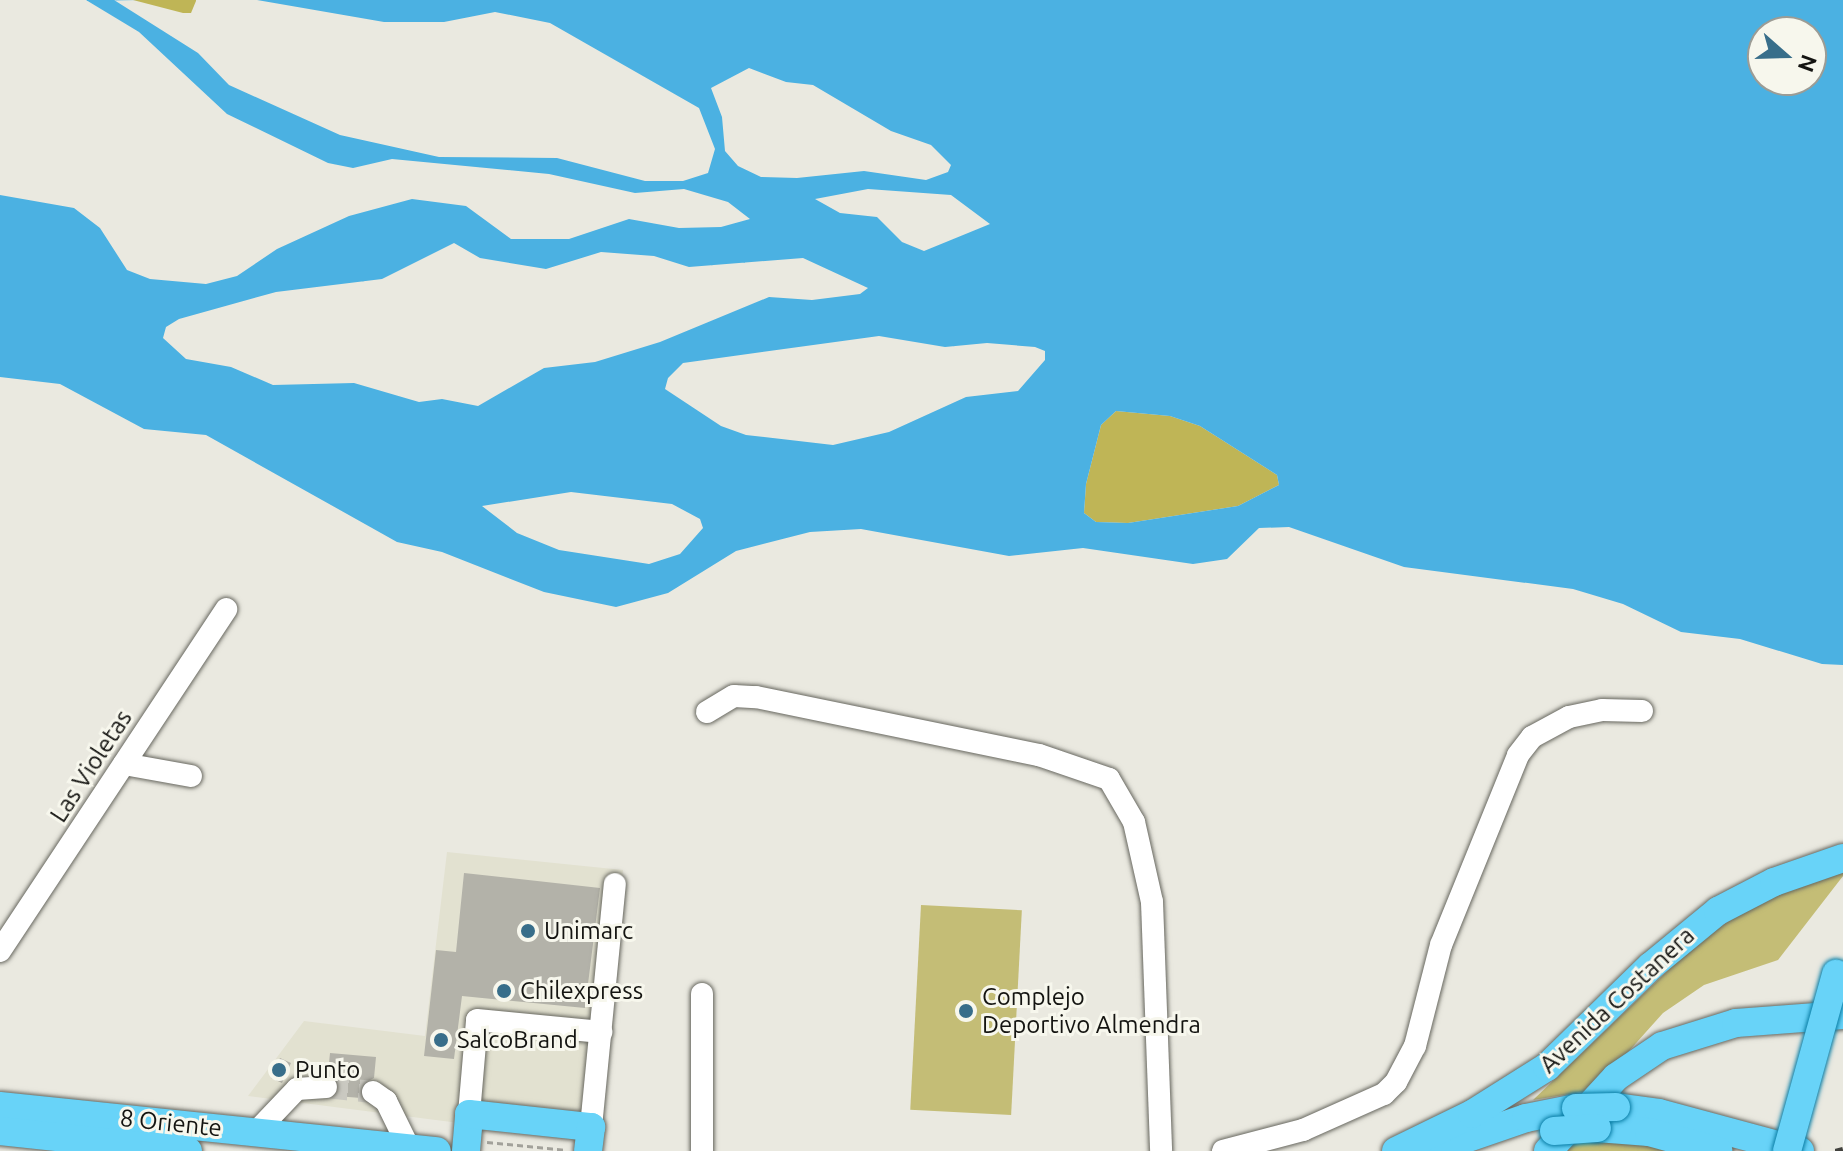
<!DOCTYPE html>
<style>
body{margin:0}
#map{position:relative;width:1843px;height:1151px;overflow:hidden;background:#eae9e0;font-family:Ubuntu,sans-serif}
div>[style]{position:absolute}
.built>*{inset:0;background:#e2e1d0}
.green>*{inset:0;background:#c4bd76;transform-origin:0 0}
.forest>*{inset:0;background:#bfb556}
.water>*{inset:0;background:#4bb1e2}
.building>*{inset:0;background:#b3b2a9;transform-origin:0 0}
.minor-tunnel>*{height:22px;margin-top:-11px;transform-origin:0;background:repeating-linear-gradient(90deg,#cac9c1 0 22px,transparent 0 33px)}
.path>*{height:3px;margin-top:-1.5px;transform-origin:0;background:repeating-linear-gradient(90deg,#a2a19a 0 6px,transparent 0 10px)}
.roads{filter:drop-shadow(0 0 2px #67675f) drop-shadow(0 0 2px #67675f)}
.minor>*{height:22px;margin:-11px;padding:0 11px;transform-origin:11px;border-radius:11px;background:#fff}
.major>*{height:28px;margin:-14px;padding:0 14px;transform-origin:14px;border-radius:14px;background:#68d3f8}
.rail>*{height:4px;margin-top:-2px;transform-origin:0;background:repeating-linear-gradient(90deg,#41413d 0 16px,transparent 0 24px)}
.bridges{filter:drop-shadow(0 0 2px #097da5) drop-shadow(0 0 2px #097da5)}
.major-bridge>*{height:28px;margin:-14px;padding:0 14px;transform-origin:14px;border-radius:14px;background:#68d3f8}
.dots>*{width:22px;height:22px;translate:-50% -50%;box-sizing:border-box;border:4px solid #f7f7ed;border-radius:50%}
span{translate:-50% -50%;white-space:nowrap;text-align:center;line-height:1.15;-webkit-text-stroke:6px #f7f7ed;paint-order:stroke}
.street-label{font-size:24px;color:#141411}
.poi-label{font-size:24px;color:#141411}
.left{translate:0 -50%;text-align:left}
.north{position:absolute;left:1747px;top:16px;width:80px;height:80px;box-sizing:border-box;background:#f7f7ed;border:2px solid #9c9c95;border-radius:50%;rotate:110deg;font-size:22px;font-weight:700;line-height:32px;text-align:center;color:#141411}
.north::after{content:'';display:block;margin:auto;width:28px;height:36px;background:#386e8a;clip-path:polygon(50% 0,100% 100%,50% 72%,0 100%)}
</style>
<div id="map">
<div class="built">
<div style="clip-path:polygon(447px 852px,623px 870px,599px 1141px,248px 1096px,304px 1021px,425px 1036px)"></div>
</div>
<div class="green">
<div style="clip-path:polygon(1843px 867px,1843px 876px,1778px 960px,1704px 985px,1663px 1013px,1594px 1090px,1533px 1100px,1702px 938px,1779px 890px)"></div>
<div style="left:921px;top:905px;width:101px;height:205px;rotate:3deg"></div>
<div style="clip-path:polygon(1609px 1138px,1686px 1151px,1562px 1151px,1570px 1145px)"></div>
</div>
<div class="forest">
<div style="clip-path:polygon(133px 0,196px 0,196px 1px,191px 13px,183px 13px)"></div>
<div style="clip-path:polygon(1116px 411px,1170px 416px,1200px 426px,1277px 475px,1279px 485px,1238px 506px,1128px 523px,1096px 522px,1084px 513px,1086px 484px,1101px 425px)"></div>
</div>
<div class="water">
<div style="clip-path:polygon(evenodd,86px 0,114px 0,198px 53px,229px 85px,340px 135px,439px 157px,557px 158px,645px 181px,683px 181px,708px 173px,715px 149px,699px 108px,550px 23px,495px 12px,444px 22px,384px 22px,257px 0,1843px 0,1843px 665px,1822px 664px,1740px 639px,1681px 632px,1623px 604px,1573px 589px,1404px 567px,1289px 527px,1259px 528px,1227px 559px,1193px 564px,1083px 548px,1009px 556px,861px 529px,810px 532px,736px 551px,668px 593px,616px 607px,544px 592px,442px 552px,397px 542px,206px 435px,144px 429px,60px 384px,0 377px,0 195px,74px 208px,100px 228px,127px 270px,150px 279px,206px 284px,237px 276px,277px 249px,349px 216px,412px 199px,466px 206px,511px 239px,569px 239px,629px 219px,679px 228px,721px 227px,750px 219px,728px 202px,684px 189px,635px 193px,549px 174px,392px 159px,353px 168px,328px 163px,227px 114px,139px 32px,86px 0,1763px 32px,1811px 32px,1811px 80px,1763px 80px,1763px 32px,86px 0,749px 68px,786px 82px,813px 85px,891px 131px,931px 145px,951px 165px,948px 172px,926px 180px,864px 171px,797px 178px,761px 177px,738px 166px,725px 151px,722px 117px,711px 88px,749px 68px,86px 0,868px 189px,951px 195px,990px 224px,924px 251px,902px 242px,877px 217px,840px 213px,815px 199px,868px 189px,86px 0,454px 243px,480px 258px,546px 269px,601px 252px,654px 256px,689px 267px,803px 258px,868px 288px,860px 294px,812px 300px,769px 297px,660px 342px,595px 362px,544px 368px,478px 406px,442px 399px,419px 402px,354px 383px,273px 385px,231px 367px,186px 359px,163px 338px,166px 327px,179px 319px,276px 292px,382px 279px,454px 243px,86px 0,879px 336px,945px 347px,987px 343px,1035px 347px,1045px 351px,1045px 360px,1018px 391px,966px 397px,889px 432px,833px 445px,746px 435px,721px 426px,665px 389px,668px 378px,683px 363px,879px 336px,86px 0,1116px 411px,1170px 416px,1200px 426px,1277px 475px,1279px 485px,1238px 506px,1128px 523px,1096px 522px,1084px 513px,1086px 484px,1101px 425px,1116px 411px,86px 0,571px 492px,672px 504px,700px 519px,703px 528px,680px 554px,649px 564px,559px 550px,517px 533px,482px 506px,571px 492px)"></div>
</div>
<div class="building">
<div style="clip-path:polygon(464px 873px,600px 888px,585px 1008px,462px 996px,454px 1059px,424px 1056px,436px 950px,456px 952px)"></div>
<div style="clip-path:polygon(330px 1053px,376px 1057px,374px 1078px,361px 1085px,361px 1098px,336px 1096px,340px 1085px,328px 1073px)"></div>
<div style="left:280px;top:1058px;width:12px;height:22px;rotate:24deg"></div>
</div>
<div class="minor-tunnel">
<div style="left:326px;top:1087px;width:47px;rotate:6.1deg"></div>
</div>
<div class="path">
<div style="left:487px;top:1142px;width:80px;rotate:5.7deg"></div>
</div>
<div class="roads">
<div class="minor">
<div style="left:707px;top:712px;width:31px;rotate:-31deg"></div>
<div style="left:734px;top:696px;width:22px;rotate:3deg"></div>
<div style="left:756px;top:697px;width:289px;rotate:11.6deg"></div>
<div style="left:1039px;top:755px;width:74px;rotate:18.9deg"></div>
<div style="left:1109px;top:779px;width:50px;rotate:59.8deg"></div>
<div style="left:1134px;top:822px;width:82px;rotate:77.3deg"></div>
<div style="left:1152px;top:902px;width:249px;rotate:87.9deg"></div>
<div style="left:124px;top:764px;width:68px;rotate:10.2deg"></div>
<div style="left:0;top:951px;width:410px;rotate:-56.5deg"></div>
<div style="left:702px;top:994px;width:157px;rotate:90deg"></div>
<div style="left:373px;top:1092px;width:16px;rotate:35deg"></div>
<div style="left:386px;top:1101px;width:52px;rotate:63.9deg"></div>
<div style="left:469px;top:1114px;width:94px;rotate:-85.1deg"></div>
<div style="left:477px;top:1020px;width:125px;rotate:5.5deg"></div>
<div style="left:591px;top:1127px;width:244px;rotate:-84.4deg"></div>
<div style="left:256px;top:1132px;width:59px;rotate:-46.4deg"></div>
<div style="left:297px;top:1089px;width:29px;rotate:-4deg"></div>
<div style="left:1223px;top:1151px;width:83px;rotate:-14.7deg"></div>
<div style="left:1303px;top:1130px;width:89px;rotate:-24deg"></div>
<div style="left:1384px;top:1094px;width:17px;rotate:-45deg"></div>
<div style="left:1396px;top:1082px;width:41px;rotate:-62.2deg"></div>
<div style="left:1415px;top:1046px;width:104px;rotate:-75.6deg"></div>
<div style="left:1441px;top:945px;width:205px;rotate:-67.9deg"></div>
<div style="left:1518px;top:755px;width:23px;rotate:-52deg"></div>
<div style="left:1532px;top:737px;width:42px;rotate:-28.4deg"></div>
<div style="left:1569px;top:717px;width:34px;rotate:-12deg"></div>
<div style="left:1602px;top:710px;width:40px;rotate:1.4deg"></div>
</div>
<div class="major">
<div style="left:0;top:1106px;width:439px;rotate:5.9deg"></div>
<div style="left:1616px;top:1107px;width:43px;rotate:7.9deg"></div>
<div style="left:1659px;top:1113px;width:146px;rotate:15.1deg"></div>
<div style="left:1597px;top:1128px;width:52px;rotate:4.4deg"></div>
<div style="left:1649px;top:1132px;width:72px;rotate:15.4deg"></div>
<div style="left:0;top:1131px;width:189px;rotate:6.1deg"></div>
<div style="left:1439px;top:1148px;width:92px;rotate:-19deg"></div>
<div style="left:1526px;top:1118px;width:51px;rotate:-11.3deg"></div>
<div style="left:466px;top:1151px;width:37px;rotate:-85deg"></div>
<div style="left:469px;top:1114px;width:123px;rotate:6.1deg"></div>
<div style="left:591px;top:1127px;width:24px;rotate:97deg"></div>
<div style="left:1396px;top:1151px;width:85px;rotate:-26deg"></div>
<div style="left:1472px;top:1114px;width:89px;rotate:-32.1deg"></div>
<div style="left:1547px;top:1067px;width:145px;rotate:-44.2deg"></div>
<div style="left:1651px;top:966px;width:87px;rotate:-39.4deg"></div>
<div style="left:1718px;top:911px;width:63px;rotate:-27.4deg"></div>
<div style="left:1774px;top:882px;width:73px;rotate:-19.2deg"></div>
<div style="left:1548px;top:1151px;width:100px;rotate:-47.4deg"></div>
<div style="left:1616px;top:1077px;width:55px;rotate:-34deg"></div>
<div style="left:1662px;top:1046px;width:77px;rotate:-17.3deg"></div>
<div style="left:1736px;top:1023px;width:107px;rotate:-4.3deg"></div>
</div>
</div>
<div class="rail">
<div style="left:1835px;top:1151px;width:8px;rotate:-14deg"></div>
</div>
<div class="bridges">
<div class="major-bridge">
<div style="left:1576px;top:1108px;width:40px;rotate:-1.4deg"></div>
<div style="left:1554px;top:1131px;width:43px;rotate:-4deg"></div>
<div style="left:1787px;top:1151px;width:184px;rotate:-74.5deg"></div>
</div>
</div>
<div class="dots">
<div style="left:528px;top:931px;background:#386e8a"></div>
<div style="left:504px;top:991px;background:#386e8a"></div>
<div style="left:966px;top:1011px;background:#386e8a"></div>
<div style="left:441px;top:1040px;background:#386e8a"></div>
<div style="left:279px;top:1070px;background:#386e8a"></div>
</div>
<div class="street-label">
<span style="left:91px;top:766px;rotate:-57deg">Las Violetas</span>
<span style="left:1617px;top:1000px;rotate:-43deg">Avenida Costanera</span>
<span style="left:171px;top:1123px;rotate:6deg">8 Oriente</span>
</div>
<div class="poi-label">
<span class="left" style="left:544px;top:931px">Unimarc</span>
<span class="left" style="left:520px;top:991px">Chilexpress</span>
<span class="left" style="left:982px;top:1011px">Complejo<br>Deportivo Almendra</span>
<span class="left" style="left:457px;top:1040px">SalcoBrand</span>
<span class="left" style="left:295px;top:1070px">Punto</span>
</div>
<div class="north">N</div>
</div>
